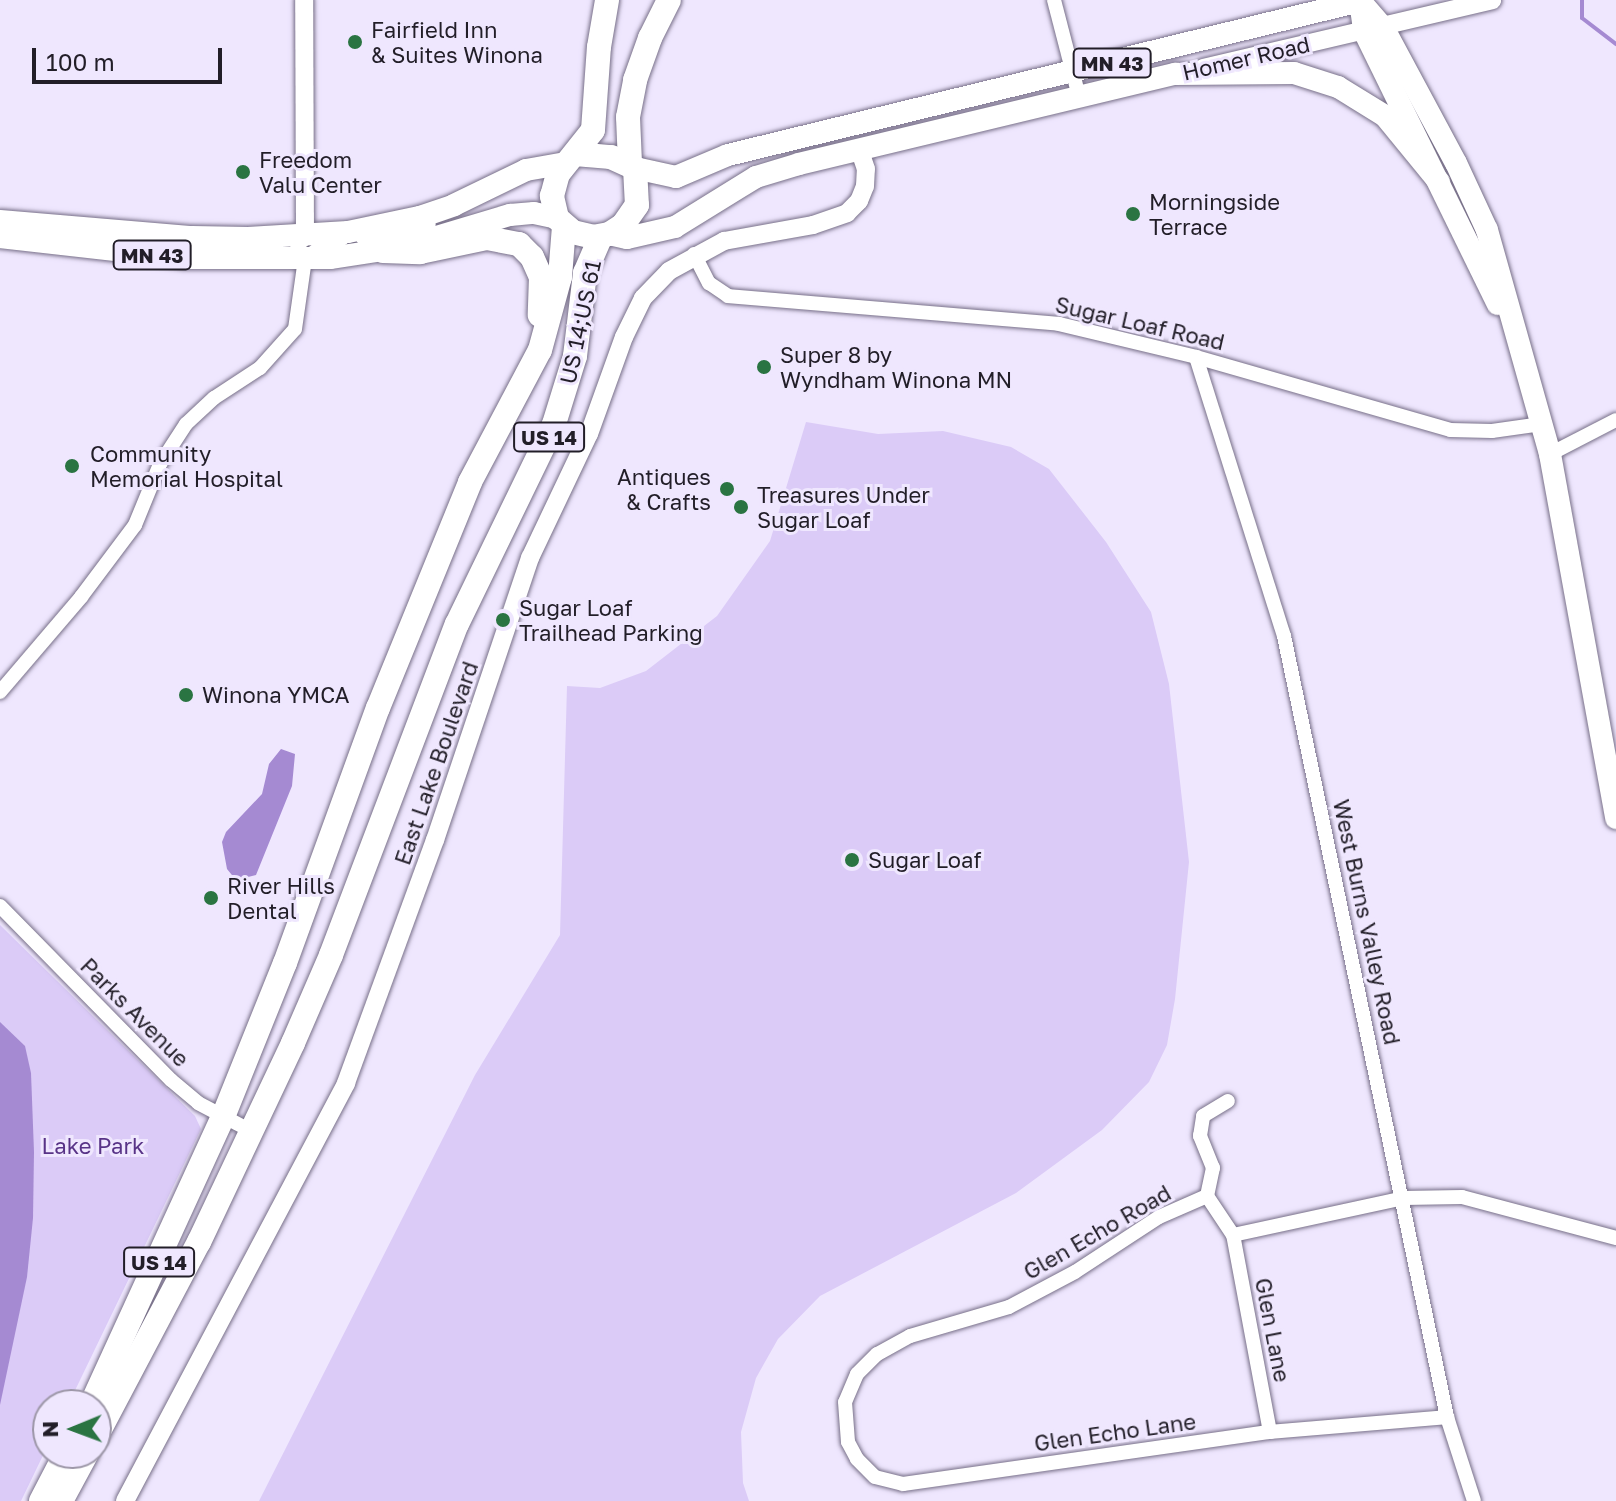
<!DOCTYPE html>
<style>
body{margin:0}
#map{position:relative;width:1616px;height:1501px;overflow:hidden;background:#efe7fe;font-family:"Golos Text",sans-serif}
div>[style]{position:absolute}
.green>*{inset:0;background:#dbcbf7}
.water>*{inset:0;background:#a58ad2}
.stream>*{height:4px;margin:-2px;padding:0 2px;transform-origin:2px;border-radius:2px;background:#a58ad2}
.roads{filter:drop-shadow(0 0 2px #776f88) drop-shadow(0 0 2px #776f88)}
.street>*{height:14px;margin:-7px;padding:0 7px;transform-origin:7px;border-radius:7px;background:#fff}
.secondary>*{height:18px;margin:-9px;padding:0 9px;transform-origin:9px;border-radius:9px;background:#fff}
.primary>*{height:22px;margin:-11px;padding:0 11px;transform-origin:11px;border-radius:11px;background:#fff}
.highway>*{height:24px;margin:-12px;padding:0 12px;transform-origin:12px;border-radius:12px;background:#fff}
.dots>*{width:22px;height:22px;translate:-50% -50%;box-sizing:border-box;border:4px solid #efe7fe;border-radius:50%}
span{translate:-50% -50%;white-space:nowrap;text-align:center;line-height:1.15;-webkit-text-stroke:6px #efe7fe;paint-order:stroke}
.shield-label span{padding:2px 6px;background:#efe7fe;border:2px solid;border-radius:6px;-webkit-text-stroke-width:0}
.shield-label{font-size:20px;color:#221e28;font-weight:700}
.poi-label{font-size:22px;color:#221e28}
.left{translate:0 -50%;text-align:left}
.right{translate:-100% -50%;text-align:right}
.street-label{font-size:22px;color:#221e28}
.park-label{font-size:22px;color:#583387}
.north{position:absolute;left:32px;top:1389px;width:80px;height:80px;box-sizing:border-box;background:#efe7fe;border:2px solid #9d97a8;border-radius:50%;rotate:269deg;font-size:22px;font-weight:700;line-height:32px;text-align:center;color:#221e28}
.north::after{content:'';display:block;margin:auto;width:28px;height:36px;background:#2a7442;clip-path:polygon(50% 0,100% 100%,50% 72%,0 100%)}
.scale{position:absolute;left:32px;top:48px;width:190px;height:36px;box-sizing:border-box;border:4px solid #221e28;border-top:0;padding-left:10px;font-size:24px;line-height:28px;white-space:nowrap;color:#221e28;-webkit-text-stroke:6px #efe7fe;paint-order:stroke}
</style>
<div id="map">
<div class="green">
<div style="clip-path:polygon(806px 422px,878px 434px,943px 431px,1011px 447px,1049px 469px,1106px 542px,1151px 612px,1169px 684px,1189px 862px,1175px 999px,1167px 1045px,1149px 1082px,1102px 1130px,1016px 1193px,820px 1296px,778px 1339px,756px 1378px,741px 1432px,743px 1483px,749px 1501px,259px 1501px,475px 1075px,560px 935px,567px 686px,600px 688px,646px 671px,717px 616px,770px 541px)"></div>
<div style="clip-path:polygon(0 925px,195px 1116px,201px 1129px,68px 1405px,48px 1405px,48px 1445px,21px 1501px,0 1501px)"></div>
</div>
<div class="water">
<div style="clip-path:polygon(281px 749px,295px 754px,292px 786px,256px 875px,236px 880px,227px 869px,222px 842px,226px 832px,262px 794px,269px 764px)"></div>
<div style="clip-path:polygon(0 1022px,25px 1046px,31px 1073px,34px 1152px,33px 1218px,27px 1277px,0 1405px)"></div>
</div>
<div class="stream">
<div style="left:1582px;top:0;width:18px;rotate:90deg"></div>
<div style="left:1582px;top:18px;width:43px;rotate:37.4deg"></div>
</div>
<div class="roads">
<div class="street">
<div style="left:1054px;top:0;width:100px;rotate:75.5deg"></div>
<div style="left:363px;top:238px;width:37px;rotate:-8deg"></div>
<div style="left:400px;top:233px;width:30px;rotate:-17deg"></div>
<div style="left:694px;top:254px;width:33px;rotate:63deg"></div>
<div style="left:709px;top:283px;width:23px;rotate:34deg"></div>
<div style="left:728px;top:296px;width:332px;rotate:4.8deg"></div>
<div style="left:1059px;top:324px;width:141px;rotate:13.5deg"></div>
<div style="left:1196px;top:357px;width:264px;rotate:16deg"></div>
<div style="left:1450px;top:430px;width:42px;rotate:1.4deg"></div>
<div style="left:1492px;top:431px;width:50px;rotate:-8deg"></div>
<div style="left:1196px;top:357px;width:293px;rotate:72.5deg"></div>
<div style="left:1284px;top:636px;width:798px;rotate:78.21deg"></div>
<div style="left:1447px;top:1417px;width:88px;rotate:72.2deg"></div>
<div style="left:1550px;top:454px;width:74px;rotate:-27.3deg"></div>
<div style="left:0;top:692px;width:125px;rotate:-49.5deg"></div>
<div style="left:81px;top:597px;width:90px;rotate:-53.1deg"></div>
<div style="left:135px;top:525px;width:66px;rotate:-67.7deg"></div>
<div style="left:160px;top:464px;width:48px;rotate:-57deg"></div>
<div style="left:186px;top:424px;width:38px;rotate:-43deg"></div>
<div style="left:214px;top:398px;width:55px;rotate:-33.1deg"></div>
<div style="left:260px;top:368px;width:52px;rotate:-48.1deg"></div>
<div style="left:295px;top:329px;width:71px;rotate:-81.9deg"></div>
<div style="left:305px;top:259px;width:23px;rotate:-38deg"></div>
<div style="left:323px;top:245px;width:20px;rotate:-18deg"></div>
<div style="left:0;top:906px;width:244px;rotate:45.5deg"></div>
<div style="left:171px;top:1080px;width:35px;rotate:40deg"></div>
<div style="left:198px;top:1103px;width:62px;rotate:27.8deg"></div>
<div style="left:1207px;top:1196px;width:29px;rotate:-78deg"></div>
<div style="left:1213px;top:1168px;width:35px;rotate:-112deg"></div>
<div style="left:1200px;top:1136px;width:20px;rotate:-81deg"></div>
<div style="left:1203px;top:1116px;width:29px;rotate:-31deg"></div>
<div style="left:1233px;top:1235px;width:175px;rotate:-12.2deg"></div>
<div style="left:1404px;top:1198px;width:58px;rotate:-1deg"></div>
<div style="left:1462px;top:1197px;width:159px;rotate:14.9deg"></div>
<div style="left:1270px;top:1432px;width:200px;rotate:-100.6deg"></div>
<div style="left:1233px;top:1235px;width:47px;rotate:-123.7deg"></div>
<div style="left:1207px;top:1196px;width:52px;rotate:156.4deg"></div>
<div style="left:1159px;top:1217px;width:100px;rotate:146.8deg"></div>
<div style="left:1075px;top:1272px;width:75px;rotate:152.1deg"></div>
<div style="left:1009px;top:1307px;width:103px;rotate:163.7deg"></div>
<div style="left:910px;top:1336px;width:38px;rotate:151deg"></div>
<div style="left:877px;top:1354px;width:28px;rotate:135deg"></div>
<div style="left:857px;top:1374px;width:30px;rotate:113deg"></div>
<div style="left:845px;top:1402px;width:40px;rotate:85.7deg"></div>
<div style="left:848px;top:1442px;width:19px;rotate:62deg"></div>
<div style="left:857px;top:1459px;width:25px;rotate:45deg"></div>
<div style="left:875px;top:1477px;width:29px;rotate:14deg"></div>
<div style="left:903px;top:1484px;width:371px;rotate:-8.1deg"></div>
<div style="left:1270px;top:1432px;width:178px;rotate:-4.8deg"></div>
</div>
<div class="secondary">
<div style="left:1203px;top:68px;width:297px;rotate:-13.2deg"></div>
<div style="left:298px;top:242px;width:9px;rotate:-41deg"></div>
<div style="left:305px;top:236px;width:236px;rotate:-90.2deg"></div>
<div style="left:125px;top:1501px;width:473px;rotate:-62.1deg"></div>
<div style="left:346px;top:1083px;width:259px;rotate:-69.9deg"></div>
<div style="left:435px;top:840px;width:298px;rotate:-71.4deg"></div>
<div style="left:530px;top:558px;width:137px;rotate:-64.6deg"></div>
<div style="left:589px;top:434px;width:103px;rotate:-70.2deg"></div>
<div style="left:624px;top:337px;width:43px;rotate:-64deg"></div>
<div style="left:643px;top:298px;width:37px;rotate:-46deg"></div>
<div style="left:669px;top:271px;width:63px;rotate:-28.6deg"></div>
<div style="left:724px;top:241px;width:90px;rotate:-10.2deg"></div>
<div style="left:813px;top:225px;width:36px;rotate:-19deg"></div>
<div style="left:847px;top:213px;width:17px;rotate:-45deg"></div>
<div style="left:859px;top:201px;width:16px;rotate:-68deg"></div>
<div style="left:865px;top:186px;width:17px;rotate:-87deg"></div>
<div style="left:866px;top:169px;width:18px;rotate:-109deg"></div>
</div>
<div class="primary">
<div style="left:1360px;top:1px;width:35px;rotate:49deg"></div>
<div style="left:1383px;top:27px;width:154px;rotate:61.8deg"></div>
<div style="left:1456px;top:163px;width:74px;rotate:65.2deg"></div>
<div style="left:1487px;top:230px;width:233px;rotate:74.3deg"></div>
<div style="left:1550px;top:454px;width:370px;rotate:79.7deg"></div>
<div style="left:1360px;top:1px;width:30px;rotate:82deg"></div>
<div style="left:1364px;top:31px;width:304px;rotate:63.9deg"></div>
<div style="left:635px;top:168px;width:42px;rotate:12.4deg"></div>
<div style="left:676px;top:177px;width:56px;rotate:-22.9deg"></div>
<div style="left:728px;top:155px;width:650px;rotate:-13.69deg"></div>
<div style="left:0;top:221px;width:193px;rotate:4.8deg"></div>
<div style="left:192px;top:237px;width:56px;rotate:1deg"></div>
<div style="left:248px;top:238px;width:100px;rotate:-3.4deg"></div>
<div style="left:348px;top:232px;width:74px;rotate:-11.8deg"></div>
<div style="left:420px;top:217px;width:36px;rotate:-19deg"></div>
<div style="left:454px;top:205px;width:80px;rotate:-25.9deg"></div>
<div style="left:526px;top:170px;width:40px;rotate:-10deg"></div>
<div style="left:609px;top:234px;width:18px;rotate:13deg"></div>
<div style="left:627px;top:238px;width:49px;rotate:-12.9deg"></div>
<div style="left:675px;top:227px;width:95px;rotate:-31.7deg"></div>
<div style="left:756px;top:177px;width:45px;rotate:-16.8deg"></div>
<div style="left:799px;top:164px;width:387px;rotate:-13.5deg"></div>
<div style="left:1175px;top:74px;width:119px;rotate:-0.5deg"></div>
<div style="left:1294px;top:73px;width:46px;rotate:17.7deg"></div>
<div style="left:1338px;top:87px;width:55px;rotate:31.7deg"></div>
<div style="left:1385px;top:116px;width:85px;rotate:50.7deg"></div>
<div style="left:0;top:237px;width:185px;rotate:6.5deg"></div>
<div style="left:184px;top:258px;width:146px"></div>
<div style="left:330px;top:258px;width:74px;rotate:-8.6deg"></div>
<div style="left:403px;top:247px;width:112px;rotate:-16.7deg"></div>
<div style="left:510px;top:215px;width:24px;rotate:-5deg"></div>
<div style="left:534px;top:213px;width:24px;rotate:12deg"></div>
</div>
<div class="highway">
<div style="left:575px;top:154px;width:36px;rotate:5deg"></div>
<div style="left:611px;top:157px;width:26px;rotate:25deg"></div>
<div style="left:635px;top:168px;width:37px;rotate:87deg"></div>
<div style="left:637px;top:205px;width:24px;rotate:125deg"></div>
<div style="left:623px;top:225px;width:17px;rotate:147deg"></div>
<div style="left:609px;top:234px;width:15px;rotate:169deg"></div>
<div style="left:594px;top:237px;width:22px;rotate:-167deg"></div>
<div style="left:573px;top:232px;width:21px;rotate:-139deg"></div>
<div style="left:557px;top:218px;width:23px;rotate:-103deg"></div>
<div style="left:552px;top:196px;width:23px;rotate:-75deg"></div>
<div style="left:558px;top:174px;width:56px;rotate:-51.5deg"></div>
<div style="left:593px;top:130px;width:83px;rotate:-85.9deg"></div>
<div style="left:599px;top:47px;width:48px;rotate:-80.3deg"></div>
<div style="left:630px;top:163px;width:46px;rotate:-92.5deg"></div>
<div style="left:628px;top:117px;width:38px;rotate:-79deg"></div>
<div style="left:635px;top:80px;width:45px;rotate:-70.3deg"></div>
<div style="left:650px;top:38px;width:42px;rotate:-63.4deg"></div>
<div style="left:383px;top:251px;width:37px;rotate:2deg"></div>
<div style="left:420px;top:252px;width:68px;rotate:-11.8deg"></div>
<div style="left:487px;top:238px;width:33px;rotate:11deg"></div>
<div style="left:519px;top:244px;width:18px;rotate:45deg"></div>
<div style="left:532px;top:257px;width:22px;rotate:66deg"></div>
<div style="left:541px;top:277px;width:38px;rotate:92deg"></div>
<div style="left:91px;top:1405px;width:317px;rotate:-65.4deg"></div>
<div style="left:223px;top:1117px;width:166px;rotate:-68.1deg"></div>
<div style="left:285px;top:963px;width:271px;rotate:-70deg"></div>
<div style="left:378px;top:708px;width:244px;rotate:-67.8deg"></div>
<div style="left:470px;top:482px;width:149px;rotate:-62.1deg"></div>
<div style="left:540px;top:350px;width:76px;rotate:-74.7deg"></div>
<div style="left:560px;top:277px;width:51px;rotate:-85.5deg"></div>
<div style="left:96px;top:1437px;width:221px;rotate:-62.2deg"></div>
<div style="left:199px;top:1242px;width:220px;rotate:-64.7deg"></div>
<div style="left:293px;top:1043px;width:96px;rotate:-66.6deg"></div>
<div style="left:331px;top:955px;width:354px;rotate:-69.2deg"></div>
<div style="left:457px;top:624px;width:222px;rotate:-64.1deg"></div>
<div style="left:554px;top:424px;width:71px;rotate:-72.8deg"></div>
<div style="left:575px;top:356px;width:84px;rotate:-83.1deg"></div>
<div style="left:585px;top:273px;width:40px;rotate:-66.6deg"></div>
<div style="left:41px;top:1501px;width:54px;rotate:-62.5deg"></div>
<div style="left:61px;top:1501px;width:55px;rotate:-61.6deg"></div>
</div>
</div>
<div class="dots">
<div style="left:355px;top:42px;background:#2a7442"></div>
<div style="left:243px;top:172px;background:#2a7442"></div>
<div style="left:1133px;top:214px;background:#2a7442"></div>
<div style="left:764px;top:367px;background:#2a7442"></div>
<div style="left:72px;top:466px;background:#2a7442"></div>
<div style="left:727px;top:489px;background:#2a7442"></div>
<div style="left:741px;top:507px;background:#2a7442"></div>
<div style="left:503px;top:620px;background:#2a7442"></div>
<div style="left:186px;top:695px;background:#2a7442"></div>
<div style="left:852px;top:860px;background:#2a7442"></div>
<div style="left:211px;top:898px;background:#2a7442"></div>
</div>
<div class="shield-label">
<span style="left:1112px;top:63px">MN 43</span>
<span style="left:152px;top:255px">MN 43</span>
<span style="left:549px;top:437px">US 14</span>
<span style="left:159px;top:1262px">US 14</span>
</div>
<div class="poi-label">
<span class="left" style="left:371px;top:42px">Fairfield Inn<br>&amp; Suites Winona</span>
<span class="left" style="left:259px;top:172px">Freedom<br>Valu Center</span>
<span class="left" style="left:1149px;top:214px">Morningside<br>Terrace</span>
<span class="left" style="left:780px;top:367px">Super 8 by<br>Wyndham Winona MN</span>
<span class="left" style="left:90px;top:466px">Community<br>Memorial Hospital</span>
<span class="right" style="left:711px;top:489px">Antiques<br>&amp; Crafts</span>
<span class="left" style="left:757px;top:507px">Treasures Under<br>Sugar Loaf</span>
<span class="left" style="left:519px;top:620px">Sugar Loaf<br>Trailhead Parking</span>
<span class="left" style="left:202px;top:695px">Winona YMCA</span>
<span class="left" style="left:868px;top:860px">Sugar Loaf</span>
<span class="left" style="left:227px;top:898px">River Hills<br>Dental</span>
</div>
<div class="street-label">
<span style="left:1246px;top:58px;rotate:-13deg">Homer Road</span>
<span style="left:580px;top:322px;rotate:-78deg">US 14;US 61</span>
<span style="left:1140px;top:323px;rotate:13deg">Sugar Loaf Road</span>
<span style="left:436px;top:763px;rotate:-71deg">East Lake Boulevard</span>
<span style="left:1367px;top:922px;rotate:78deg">West Burns Valley Road</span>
<span style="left:135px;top:1012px;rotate:45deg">Parks Avenue</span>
<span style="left:1097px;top:1232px;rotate:-30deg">Glen Echo Road</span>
<span style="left:1273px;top:1330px;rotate:79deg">Glen Lane</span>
<span style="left:1115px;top:1432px;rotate:-8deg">Glen Echo Lane</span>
</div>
<div class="park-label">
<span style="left:93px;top:1146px">Lake Park</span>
</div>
<div class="north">N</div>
<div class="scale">100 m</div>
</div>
